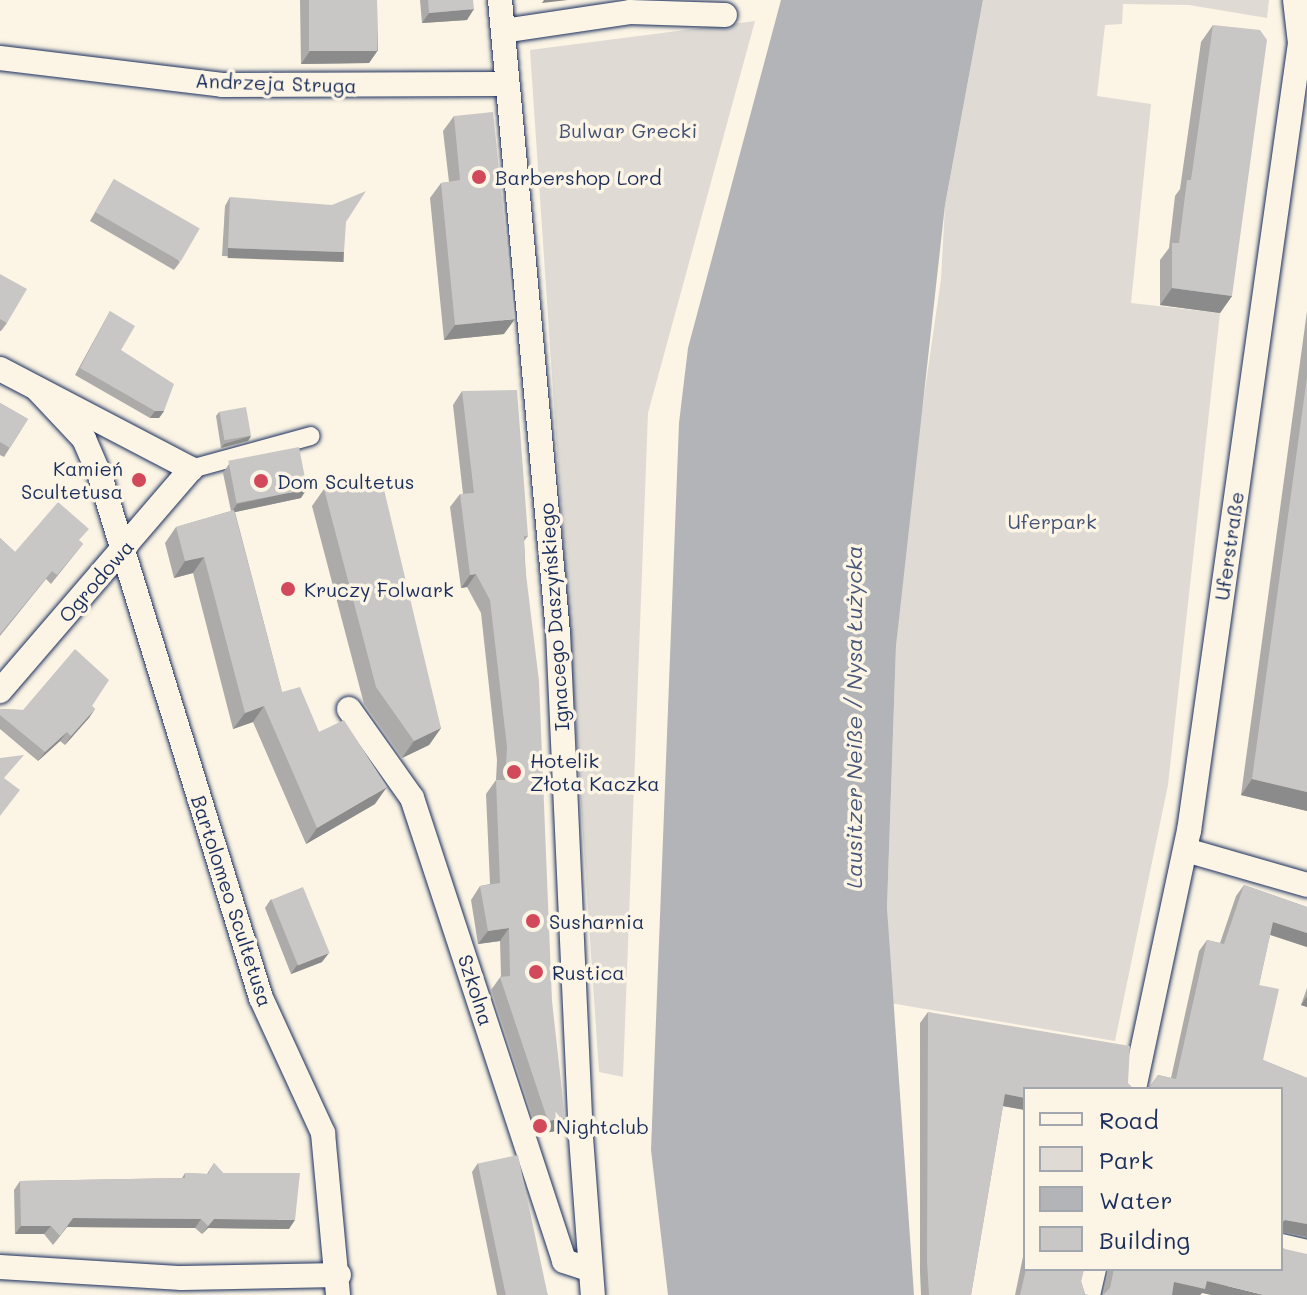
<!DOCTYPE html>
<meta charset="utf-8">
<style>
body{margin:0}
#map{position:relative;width:1307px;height:1295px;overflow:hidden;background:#fcf5e5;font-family:Mali,sans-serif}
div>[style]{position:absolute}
.green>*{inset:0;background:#dfdbd4}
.water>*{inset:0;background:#b2b4b8}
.roads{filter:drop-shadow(0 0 2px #1b2f5e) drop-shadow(0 0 2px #1b2f5e)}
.pedestrian>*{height:18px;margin:-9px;padding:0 9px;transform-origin:9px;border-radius:9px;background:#fcf5e5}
.minor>*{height:24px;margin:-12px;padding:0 12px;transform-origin:12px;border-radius:12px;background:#fcf5e5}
.wall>*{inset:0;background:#acabaa}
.shaded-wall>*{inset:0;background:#8c8b8b;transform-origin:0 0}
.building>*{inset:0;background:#c8c7c6;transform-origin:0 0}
.dots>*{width:22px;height:22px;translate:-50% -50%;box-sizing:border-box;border:4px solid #fcf5e5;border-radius:50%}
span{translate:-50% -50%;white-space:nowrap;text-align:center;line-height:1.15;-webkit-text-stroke:7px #fcf5e5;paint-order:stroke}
.street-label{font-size:20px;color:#1b2f5e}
.park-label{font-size:20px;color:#425176}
.poi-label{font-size:20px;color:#1b2f5e}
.left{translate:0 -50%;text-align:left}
.right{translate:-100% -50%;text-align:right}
.water-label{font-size:22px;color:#485779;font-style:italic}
.legend{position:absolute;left:1023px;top:1087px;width:260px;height:184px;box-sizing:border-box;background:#fcf5e5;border:2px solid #a2a6af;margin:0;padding:10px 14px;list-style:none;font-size:24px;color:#1b2f5e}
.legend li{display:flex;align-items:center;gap:16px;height:40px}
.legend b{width:40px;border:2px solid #a2a6af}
</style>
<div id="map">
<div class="green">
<div style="clip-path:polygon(983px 0,1269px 0,1267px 18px,1189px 5px,1123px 4px,1122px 24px,1105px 25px,1097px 96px,1151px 104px,1131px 303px,1220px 313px,1168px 785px,1115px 1041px,890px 1003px,887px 908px,896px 646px,908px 507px,941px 279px,945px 205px)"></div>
<div style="clip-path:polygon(755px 21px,648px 413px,623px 1077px,599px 1072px,530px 50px)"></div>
</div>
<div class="water">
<div style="clip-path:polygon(781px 0,983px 0,945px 205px,896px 646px,887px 908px,914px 1295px,668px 1295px,651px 1150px,679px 423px,688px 348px)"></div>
</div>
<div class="roads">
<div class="pedestrian">
<div style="left:191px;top:469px;width:124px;rotate:-15.4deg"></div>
</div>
<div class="minor">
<div style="left:500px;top:0;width:635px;rotate:84.76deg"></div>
<div style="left:558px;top:632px;width:492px;rotate:87.4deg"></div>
<div style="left:580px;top:1124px;width:171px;rotate:85.7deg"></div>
<div style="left:503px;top:31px;width:128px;rotate:-8.5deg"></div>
<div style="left:630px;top:12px;width:95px;rotate:1.8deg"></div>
<div style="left:0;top:58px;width:224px;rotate:6.9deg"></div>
<div style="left:222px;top:85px;width:283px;rotate:-0.2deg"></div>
<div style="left:0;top:369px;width:216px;rotate:27.6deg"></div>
<div style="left:191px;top:469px;width:293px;rotate:130.7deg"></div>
<div style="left:37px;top:389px;width:69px;rotate:46.8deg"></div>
<div style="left:84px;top:439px;width:40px;rotate:66.6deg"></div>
<div style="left:100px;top:476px;width:546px;rotate:72.86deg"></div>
<div style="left:261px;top:998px;width:149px;rotate:65.3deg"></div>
<div style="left:323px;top:1133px;width:163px;rotate:84.7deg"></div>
<div style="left:349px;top:709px;width:109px;rotate:54.7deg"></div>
<div style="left:412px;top:798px;width:487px;rotate:71.8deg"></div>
<div style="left:564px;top:1261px;width:26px;rotate:18deg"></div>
<div style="left:1186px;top:850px;width:126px;rotate:16.1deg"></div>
<div style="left:1134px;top:1089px;width:264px;rotate:-78deg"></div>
<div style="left:1189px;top:831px;width:796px;rotate:-81.98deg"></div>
<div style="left:1300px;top:43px;width:43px;rotate:-96.6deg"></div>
<div style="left:1281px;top:1246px;width:27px;rotate:13deg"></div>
<div style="left:0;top:1267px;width:182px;rotate:3.5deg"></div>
<div style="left:182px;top:1278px;width:157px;rotate:-1.1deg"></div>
<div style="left:1088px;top:1295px;width:27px;rotate:-77deg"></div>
</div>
</div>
<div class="wall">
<div style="clip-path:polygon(300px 0,377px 0,378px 50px,369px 63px,301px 64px)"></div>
<div style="clip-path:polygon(420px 0,473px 0,467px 20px,422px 23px)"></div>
<div style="clip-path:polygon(1213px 25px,1232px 296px,1220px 313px,1160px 305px,1160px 260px,1169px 248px,1175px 196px,1180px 189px,1201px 42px)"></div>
<div style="clip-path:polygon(454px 116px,504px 334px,444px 340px,430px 198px,441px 183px,449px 182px,443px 131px)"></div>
<div style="clip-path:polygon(114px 179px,180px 262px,174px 270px,90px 221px)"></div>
<div style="clip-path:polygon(230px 197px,344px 252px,338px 260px,222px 256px,225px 206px)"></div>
<div style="clip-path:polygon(0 274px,7px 323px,1px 331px,0 331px)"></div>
<div style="clip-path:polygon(110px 311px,121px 350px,164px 411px,159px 418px,150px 418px,75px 375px)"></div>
<div style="clip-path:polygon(1307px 311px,1307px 811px,1241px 795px)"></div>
<div style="clip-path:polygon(462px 391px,528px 536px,524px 541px,556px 1131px,538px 1134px,491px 990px,501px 976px,500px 941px,478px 944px,471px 900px,480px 886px,490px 884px,486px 794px,496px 780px,497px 760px,481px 613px,467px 587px,461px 588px,450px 507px,460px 494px,463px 494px,453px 405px)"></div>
<div style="clip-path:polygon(0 403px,28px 419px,4px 457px,0 455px)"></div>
<div style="clip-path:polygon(219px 412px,251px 436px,248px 441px,221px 448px,216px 416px)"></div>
<div style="clip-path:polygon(229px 464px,301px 498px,235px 512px,282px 692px,319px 732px,375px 804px,306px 844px,253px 722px,233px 729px,193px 573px,174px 578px,165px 543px,176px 527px,231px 511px,223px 473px)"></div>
<div style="clip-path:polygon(324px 489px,441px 728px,429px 745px,402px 758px,364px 704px,312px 506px)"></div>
<div style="clip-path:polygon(0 538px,15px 552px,80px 541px,83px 544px,51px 584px,46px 579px,0 636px)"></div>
<div style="clip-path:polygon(92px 706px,95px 709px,65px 745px,60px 741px,38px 761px,0 729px,0 709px,23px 710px)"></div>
<div style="clip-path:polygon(1244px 885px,1307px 907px,1307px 947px,1270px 935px,1259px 985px,1263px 1060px,1307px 1078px,1307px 1237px,1281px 1232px,1281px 1089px,1148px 1089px,1158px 1075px,1171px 1078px,1199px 951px,1207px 940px,1220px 943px,1236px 896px)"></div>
<div style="clip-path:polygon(271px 899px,322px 962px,291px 974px,265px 908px)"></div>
<div style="clip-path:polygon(1307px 988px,1307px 1007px,1301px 1005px)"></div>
<div style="clip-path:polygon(928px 1012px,1128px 1083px,1025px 1089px,1025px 1110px,1003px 1106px,971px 1295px,921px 1295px,920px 1272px,920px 1023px)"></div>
<div style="clip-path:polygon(214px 1163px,223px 1173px,289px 1229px,208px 1228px,202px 1234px,195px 1228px,67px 1227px,53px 1245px,44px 1234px,15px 1234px,14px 1190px,20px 1181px,182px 1178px,185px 1173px,207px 1174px)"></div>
<div style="clip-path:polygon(478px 1163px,548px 1295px,497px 1295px,472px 1172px)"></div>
<div style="clip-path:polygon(1025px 1247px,1025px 1269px,1084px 1269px,1081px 1281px,1085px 1294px,1088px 1295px,1015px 1295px)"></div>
<div style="clip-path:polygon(1108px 1269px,1281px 1269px,1202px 1293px,1200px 1295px,1103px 1295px)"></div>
</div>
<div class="shaded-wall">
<div style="clip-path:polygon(544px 0,568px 0,542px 3px)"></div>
<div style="clip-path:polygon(474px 9px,467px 20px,422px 23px,429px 13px)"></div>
<div style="clip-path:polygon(378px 50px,369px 63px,301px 64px,310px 51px)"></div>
<div style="left:228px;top:248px;width:116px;height:10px;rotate:2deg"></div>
<div style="clip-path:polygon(1172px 288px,1232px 296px,1220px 313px,1160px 305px)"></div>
<div style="clip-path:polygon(515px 319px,504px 334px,444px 340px,455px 325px)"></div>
<div style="clip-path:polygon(155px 411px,164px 411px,159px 418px,150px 418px)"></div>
<div style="clip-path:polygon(251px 436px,248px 441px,221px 448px,224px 444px)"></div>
<div style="clip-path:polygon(307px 489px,301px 498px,231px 513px,237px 504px)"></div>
<div style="clip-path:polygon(204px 557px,193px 573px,174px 578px,185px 561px)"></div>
<div style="clip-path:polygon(476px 574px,467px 587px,461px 588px,470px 575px)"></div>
<div style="clip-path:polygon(264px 706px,253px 722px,233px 729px,245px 713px)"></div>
<div style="clip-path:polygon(95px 709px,89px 718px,65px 745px,71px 736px)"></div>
<div style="clip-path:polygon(441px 728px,429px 745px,402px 758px,414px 741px)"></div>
<div style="clip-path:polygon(67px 732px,60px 741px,38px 761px,45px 752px)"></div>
<div style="clip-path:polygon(1252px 779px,1307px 792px,1307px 811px,1241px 795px)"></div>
<div style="clip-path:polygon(387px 787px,375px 804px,306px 844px,317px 828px)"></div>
<div style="clip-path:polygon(1273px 922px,1307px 933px,1307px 947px,1265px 933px)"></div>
<div style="clip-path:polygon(509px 928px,500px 941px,478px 944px,488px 931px)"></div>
<div style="clip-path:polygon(329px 953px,322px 962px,291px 974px,297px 965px)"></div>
<div style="clip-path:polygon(1307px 996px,1307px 1007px,1301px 1005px)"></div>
<div style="clip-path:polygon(1005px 1094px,1025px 1098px,1025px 1110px,997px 1105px)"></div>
<div style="clip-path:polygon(565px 1118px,556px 1131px,538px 1134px,548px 1121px)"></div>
<div style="clip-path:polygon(73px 1218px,201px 1219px,195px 1228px,67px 1227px,53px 1245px)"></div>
<div style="clip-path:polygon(214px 1219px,295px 1220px,289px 1229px,208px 1228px,202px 1234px)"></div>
<div style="clip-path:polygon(1285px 1220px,1307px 1224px,1307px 1237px,1281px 1232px,1281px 1223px)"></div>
<div style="clip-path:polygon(21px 1226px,51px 1226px,44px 1234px,15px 1234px)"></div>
<div style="clip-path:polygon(1207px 1281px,1264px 1295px,1211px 1295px,1202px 1293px,1200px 1295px,1173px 1295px,1166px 1293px,1174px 1282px)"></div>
</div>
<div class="building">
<div style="left:309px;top:0;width:68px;height:51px"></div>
<div style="clip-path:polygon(428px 0,473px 0,474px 9px,429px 13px)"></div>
<div style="clip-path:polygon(1213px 25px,1260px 30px,1267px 40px,1232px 296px,1172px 288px,1172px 243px,1179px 243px,1187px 180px,1191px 180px)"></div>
<div style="clip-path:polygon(493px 112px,515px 319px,455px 325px,441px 183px,460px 180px,454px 116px)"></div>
<div style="left:114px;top:179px;width:99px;height:38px;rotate:30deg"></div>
<div style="clip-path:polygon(366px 191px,346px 222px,344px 252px,228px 248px,230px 197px,332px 205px)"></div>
<div style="clip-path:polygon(0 274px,27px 289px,7px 323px,0 319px)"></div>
<div style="clip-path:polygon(110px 311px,135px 326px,121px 350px,174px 384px,164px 411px,155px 411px,80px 368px)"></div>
<div style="clip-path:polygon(1307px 377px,1307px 792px,1252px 779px)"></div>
<div style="clip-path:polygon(517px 390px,528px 536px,524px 536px,525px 566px,539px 681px,552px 1001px,565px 1118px,548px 1121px,500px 977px,510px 976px,509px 928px,488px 931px,480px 886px,500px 883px,496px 780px,505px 780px,507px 747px,490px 600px,476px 574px,470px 575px,460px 494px,474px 493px,462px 391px)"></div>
<div style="clip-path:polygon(0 403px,28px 419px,10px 448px,0 442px)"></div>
<div style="left:246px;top:407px;width:29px;height:27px;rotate:80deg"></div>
<div style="left:299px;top:447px;width:43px;height:72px;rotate:79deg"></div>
<div style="clip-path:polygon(381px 477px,441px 728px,414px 741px,376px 687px,324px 489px)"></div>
<div style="clip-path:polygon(58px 502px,89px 529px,79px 540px,83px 544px,57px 575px,52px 571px,0 634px,0 538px,15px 552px)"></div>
<div style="clip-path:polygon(234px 510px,282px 692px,300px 687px,319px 732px,344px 720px,387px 787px,317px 828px,264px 706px,245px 713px,204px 557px,185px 561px,176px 527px)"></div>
<div style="clip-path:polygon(75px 649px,109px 680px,92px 706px,95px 709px,71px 736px,67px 732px,45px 752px,0 715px,0 709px,23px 710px)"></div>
<div style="clip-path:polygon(24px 755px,4px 778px,20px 790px,0 816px,0 758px)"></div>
<div style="clip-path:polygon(1244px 885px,1307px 907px,1307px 933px,1273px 922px,1259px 985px,1279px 989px,1263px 1060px,1307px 1078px,1307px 1224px,1285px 1220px,1281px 1223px,1281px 1089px,1149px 1089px,1158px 1075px,1176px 1079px,1207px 940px,1224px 944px)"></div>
<div style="left:303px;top:887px;width:71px;height:34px;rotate:68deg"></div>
<div style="clip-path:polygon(928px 1012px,1130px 1046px,1128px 1083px,1134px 1089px,1025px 1089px,1025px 1098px,1005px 1094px,971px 1295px,929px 1295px,927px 1261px)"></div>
<div style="left:518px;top:1155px;width:143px;height:41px;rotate:78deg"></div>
<div style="clip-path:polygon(214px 1163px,223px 1173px,300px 1173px,295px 1220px,214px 1219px,208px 1226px,201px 1219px,73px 1218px,60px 1236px,51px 1226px,21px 1226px,20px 1181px,185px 1178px,185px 1173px,208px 1174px)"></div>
<div style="clip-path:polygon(1281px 1246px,1285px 1249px,1307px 1254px,1307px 1295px,1264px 1295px,1207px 1281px,1205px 1289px,1174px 1282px,1172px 1295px,1103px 1295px,1110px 1288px,1114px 1269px,1281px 1269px)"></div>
<div style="clip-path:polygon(1026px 1269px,1084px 1269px,1081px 1281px,1085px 1294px,1088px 1295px,1020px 1295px)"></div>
</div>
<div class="dots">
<div style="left:479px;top:177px;background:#d1495b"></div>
<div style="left:139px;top:480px;background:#d1495b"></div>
<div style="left:261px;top:481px;background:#d1495b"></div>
<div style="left:288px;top:589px;background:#d1495b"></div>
<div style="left:514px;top:772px;background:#d1495b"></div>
<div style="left:533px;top:921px;background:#d1495b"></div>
<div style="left:536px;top:972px;background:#d1495b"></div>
<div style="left:540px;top:1126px;background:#d1495b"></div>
</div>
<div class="street-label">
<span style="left:276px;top:83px;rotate:2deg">Andrzeja Struga</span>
<span style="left:1229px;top:546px;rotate:-82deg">Uferstraße</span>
<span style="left:96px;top:581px;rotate:-49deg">Ogrodowa</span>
<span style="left:554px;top:617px;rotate:-94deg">Ignacego Daszyńskiego</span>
<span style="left:232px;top:901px;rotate:72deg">Bartolomeo Scultetusa</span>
<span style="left:476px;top:990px;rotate:72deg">Szkolna</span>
</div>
<div class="park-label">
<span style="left:628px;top:130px">Bulwar Grecki</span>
<span style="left:1052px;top:521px">Uferpark</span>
</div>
<div class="poi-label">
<span class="left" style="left:495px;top:177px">Barbershop Lord</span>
<span class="right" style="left:123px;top:480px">Kamień<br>Scultetusa</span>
<span class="left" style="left:277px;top:481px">Dom Scultetus</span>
<span class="left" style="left:304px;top:589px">Kruczy Folwark</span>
<span class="left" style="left:530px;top:772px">Hotelik<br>Złota Kaczka</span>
<span class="left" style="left:549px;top:921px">Susharnia</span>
<span class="left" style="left:552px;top:972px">Rustica</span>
<span class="left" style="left:556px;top:1126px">Nightclub</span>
</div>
<div class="water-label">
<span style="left:854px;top:717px;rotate:-90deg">Lausitzer Neiße / Nysa Łużycka</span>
</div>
<ul class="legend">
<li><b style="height:10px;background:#fcf5e5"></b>Road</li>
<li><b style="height:22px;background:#dfdbd4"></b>Park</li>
<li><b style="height:22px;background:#b2b4b8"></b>Water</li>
<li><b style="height:22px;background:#c8c7c6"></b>Building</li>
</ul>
</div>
